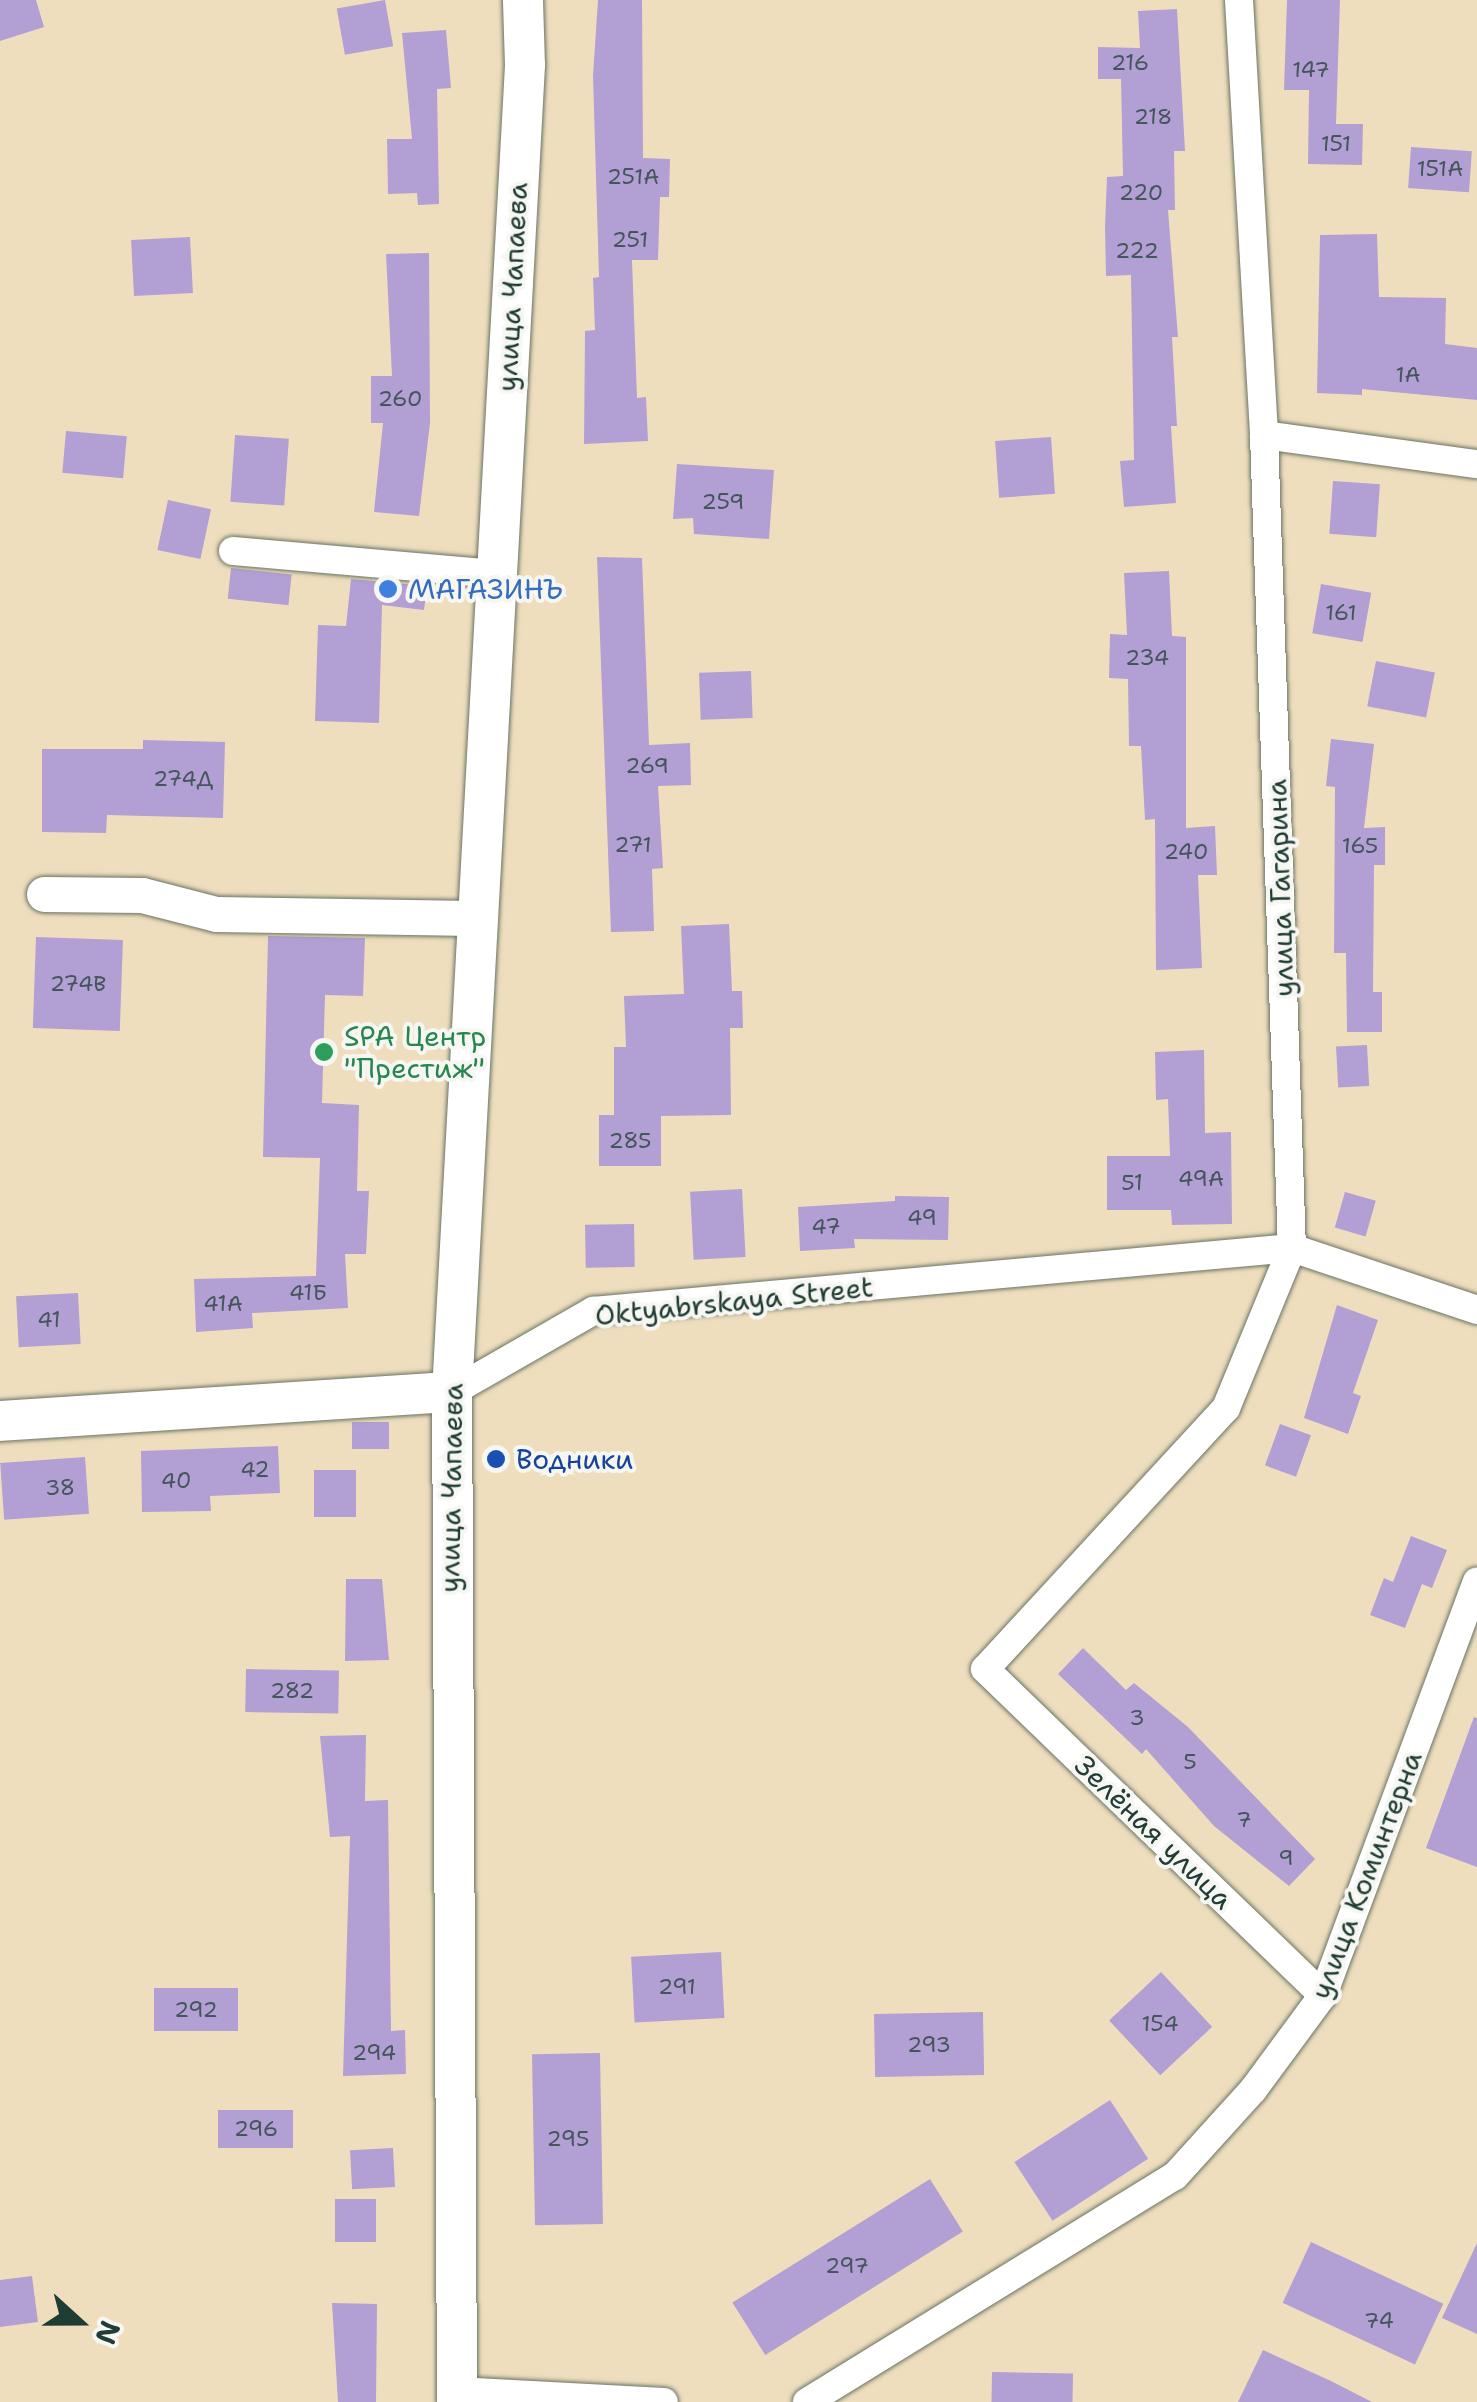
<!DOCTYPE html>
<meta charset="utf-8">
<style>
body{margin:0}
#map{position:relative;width:1477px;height:2402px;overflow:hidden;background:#efdebe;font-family:"Shantell Sans",sans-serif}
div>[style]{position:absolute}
.building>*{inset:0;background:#b29fd4;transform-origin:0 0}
.roads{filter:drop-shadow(0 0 2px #687564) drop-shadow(0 0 2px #687564)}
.minor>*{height:28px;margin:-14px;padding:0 14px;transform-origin:14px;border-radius:14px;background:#fff}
.tertiary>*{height:35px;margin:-17.5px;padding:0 17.5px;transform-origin:17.5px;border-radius:17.5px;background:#fff}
.secondary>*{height:40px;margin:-20px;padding:0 20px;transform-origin:20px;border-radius:20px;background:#fff}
.dots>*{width:28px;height:28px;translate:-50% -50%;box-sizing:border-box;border:5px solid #f6f6f2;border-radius:50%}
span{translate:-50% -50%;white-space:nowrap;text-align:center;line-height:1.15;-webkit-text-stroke:8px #f6f6f2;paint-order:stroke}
.number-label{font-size:22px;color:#44565c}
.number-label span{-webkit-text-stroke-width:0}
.street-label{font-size:28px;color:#1f3d34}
.shop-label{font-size:28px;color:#366cbe}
.left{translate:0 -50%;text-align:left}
.leisure-label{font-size:28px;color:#27864d}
.transit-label{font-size:28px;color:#164399}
.north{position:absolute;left:30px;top:2272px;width:100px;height:100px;-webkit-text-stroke:8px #f6f6f2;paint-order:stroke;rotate:111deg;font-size:28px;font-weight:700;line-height:40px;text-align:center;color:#1f3d34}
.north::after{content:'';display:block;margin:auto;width:35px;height:45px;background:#1f3d34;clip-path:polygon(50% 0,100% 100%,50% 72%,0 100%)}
</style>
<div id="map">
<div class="building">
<div style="clip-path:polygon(0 0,36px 0,44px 27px,0 41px)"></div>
<div style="left:385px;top:0;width:47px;height:49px;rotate:80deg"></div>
<div style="clip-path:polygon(598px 0,642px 0,643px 158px,670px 159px,669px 197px,660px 197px,658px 260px,632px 260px,637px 398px,646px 397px,648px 441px,584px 444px,585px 331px,595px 330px,593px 278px,599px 277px,593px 76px)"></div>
<div style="clip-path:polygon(1287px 0,1340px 0,1336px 124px,1363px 124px,1362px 165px,1308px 164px,1309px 90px,1284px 90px)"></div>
<div style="clip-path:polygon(1177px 9px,1185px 151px,1174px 151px,1175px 210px,1168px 210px,1178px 337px,1172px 337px,1177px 426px,1171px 426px,1176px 503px,1124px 507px,1120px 461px,1134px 460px,1131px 275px,1106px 276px,1105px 227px,1107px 177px,1123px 176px,1121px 79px,1098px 79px,1098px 47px,1140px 48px,1138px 11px)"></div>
<div style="clip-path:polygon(446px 30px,451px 88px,437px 89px,439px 204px,418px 205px,417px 193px,388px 194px,387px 139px,412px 139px,402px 33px)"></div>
<div style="left:1411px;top:147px;width:61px;height:41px;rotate:4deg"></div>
<div style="clip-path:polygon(1377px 234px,1379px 297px,1446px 298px,1445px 344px,1477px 348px,1477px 400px,1362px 389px,1362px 395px,1317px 393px,1320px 235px)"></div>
<div style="left:190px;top:237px;width:56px;height:59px;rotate:87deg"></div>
<div style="clip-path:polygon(429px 253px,430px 423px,419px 516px,374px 512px,383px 423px,371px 423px,371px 376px,392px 376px,386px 254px)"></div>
<div style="left:66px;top:431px;width:61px;height:42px;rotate:5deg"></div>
<div style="left:235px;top:435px;width:54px;height:67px;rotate:4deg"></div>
<div style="left:1051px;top:437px;width:57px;height:56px;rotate:86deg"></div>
<div style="clip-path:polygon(677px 464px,774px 470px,769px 539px,694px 534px,693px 518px,673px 519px)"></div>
<div style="left:1333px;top:481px;width:47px;height:53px;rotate:4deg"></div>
<div style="left:168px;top:500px;width:44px;height:51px;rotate:12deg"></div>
<div style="clip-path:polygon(597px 557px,642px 558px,649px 745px,690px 743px,691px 785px,658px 786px,663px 868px,652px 869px,654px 931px,611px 932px)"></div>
<div style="left:231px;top:568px;width:61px;height:31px;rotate:6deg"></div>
<div style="clip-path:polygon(1169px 571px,1172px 636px,1186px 637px,1186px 828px,1215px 826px,1217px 875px,1198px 875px,1202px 968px,1156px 970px,1155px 819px,1145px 820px,1141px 746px,1129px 746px,1128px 679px,1109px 678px,1110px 634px,1127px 635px,1124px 573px)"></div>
<div style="clip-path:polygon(351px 579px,427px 586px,424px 610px,382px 605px,379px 723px,315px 721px,318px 625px,346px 626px)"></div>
<div style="left:1321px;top:584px;width:51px;height:50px;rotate:10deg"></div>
<div style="left:1376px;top:661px;width:60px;height:46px;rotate:11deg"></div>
<div style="left:751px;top:671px;width:47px;height:52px;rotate:88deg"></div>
<div style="clip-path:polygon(1331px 739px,1374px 744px,1364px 828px,1385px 827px,1385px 865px,1374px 865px,1373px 992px,1382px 992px,1382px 1032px,1347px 1032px,1346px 953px,1334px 953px,1335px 787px,1326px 786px)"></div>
<div style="clip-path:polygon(143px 740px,225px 742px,223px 818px,107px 815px,106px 833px,42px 832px,42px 749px,143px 749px)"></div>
<div style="clip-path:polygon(729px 924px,732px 991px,742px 991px,743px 1028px,730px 1028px,731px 1115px,661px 1116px,661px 1166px,599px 1166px,599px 1115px,614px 1115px,614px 1047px,626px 1047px,624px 996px,684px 994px,681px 926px)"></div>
<div style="clip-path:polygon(268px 936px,365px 938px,363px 996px,325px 995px,322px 1103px,359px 1105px,357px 1191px,369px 1191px,366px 1254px,345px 1254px,348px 1308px,252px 1313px,253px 1328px,196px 1332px,194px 1279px,316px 1276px,320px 1158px,263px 1157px)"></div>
<div style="left:36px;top:937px;width:87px;height:91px;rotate:2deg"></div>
<div style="left:1367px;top:1045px;width:41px;height:31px;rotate:87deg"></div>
<div style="clip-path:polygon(1204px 1050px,1205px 1133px,1231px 1132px,1232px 1224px,1172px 1225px,1171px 1210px,1107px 1210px,1107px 1156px,1170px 1156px,1168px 1099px,1156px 1100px,1155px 1052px)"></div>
<div style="left:742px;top:1189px;width:68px;height:52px;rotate:87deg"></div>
<div style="left:1345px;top:1192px;width:32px;height:37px;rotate:16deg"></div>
<div style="clip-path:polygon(895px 1196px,949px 1197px,948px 1240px,854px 1239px,855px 1248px,800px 1251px,798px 1207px,895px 1201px)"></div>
<div style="left:634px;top:1224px;width:43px;height:49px;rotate:89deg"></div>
<div style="left:78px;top:1293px;width:51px;height:62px;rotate:87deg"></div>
<div style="clip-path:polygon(1337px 1305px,1378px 1320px,1353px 1393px,1361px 1396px,1348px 1434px,1304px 1418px)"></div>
<div style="left:389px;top:1422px;width:27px;height:37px;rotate:90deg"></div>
<div style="left:1280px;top:1424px;width:33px;height:44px;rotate:20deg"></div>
<div style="clip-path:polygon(278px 1446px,280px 1493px,210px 1496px,211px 1511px,142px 1512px,141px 1451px)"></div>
<div style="left:85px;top:1457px;width:57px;height:85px;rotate:86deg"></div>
<div style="left:314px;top:1470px;width:42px;height:47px"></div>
<div style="clip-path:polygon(1411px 1536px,1447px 1550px,1432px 1588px,1422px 1584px,1405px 1628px,1370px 1615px,1384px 1578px,1393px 1582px)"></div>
<div style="clip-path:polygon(346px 1579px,382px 1579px,389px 1660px,345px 1661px)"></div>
<div style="clip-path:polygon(1083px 1648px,1126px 1690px,1134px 1683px,1188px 1727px,1315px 1859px,1289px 1886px,1214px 1826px,1146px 1749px,1142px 1754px,1058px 1674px)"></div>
<div style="left:246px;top:1669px;width:93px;height:43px;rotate:1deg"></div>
<div style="clip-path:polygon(1474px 1717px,1477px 1718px,1477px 1867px,1426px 1848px)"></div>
<div style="clip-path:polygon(366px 1735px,365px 1801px,388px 1800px,391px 2031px,405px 2030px,406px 2074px,343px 2076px,350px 1836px,330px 1837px,320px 1736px)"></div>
<div style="left:721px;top:1952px;width:66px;height:90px;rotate:87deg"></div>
<div style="left:1161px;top:1972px;width:75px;height:71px;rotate:47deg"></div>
<div style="left:238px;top:1988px;width:43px;height:84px;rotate:90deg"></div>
<div style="left:983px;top:2012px;width:63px;height:109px;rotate:89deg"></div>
<div style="left:600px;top:2053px;width:171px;height:68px;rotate:89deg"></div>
<div style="left:1110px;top:2100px;width:70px;height:114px;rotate:57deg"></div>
<div style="left:293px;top:2110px;width:38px;height:75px;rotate:90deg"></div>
<div style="left:393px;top:2148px;width:39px;height:43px;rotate:87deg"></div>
<div style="left:930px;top:2179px;width:62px;height:233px;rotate:58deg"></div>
<div style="left:376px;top:2199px;width:43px;height:41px;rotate:90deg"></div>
<div style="left:1311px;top:2242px;width:146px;height:67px;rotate:25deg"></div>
<div style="clip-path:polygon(1477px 2243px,1477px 2334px,1442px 2318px)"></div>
<div style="clip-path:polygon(32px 2276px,38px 2322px,0 2327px,0 2280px)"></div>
<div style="clip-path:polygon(332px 2303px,377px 2304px,376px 2402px,338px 2402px)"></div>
<div style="clip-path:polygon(1263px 2350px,1331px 2381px,1372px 2402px,1238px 2402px)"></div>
<div style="left:992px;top:2372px;width:81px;height:30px;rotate:1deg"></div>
</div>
<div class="roads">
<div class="minor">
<div style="left:1239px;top:0;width:436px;rotate:86.7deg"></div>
<div style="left:1264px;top:435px;width:813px;rotate:88.03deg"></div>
<div style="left:1292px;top:1248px;width:173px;rotate:112.4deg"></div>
<div style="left:1226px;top:1408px;width:355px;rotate:132.7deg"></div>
<div style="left:985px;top:1669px;width:470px;rotate:44deg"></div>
<div style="left:1264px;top:435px;width:215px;rotate:7.8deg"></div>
<div style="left:233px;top:551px;width:263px;rotate:5deg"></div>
<div style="left:452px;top:1392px;width:163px;rotate:-29.9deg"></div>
<div style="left:593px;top:1311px;width:702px;rotate:-5.15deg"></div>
<div style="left:1292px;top:1248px;width:195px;rotate:18.5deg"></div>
<div style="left:456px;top:2391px;width:208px;rotate:3deg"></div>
<div style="left:807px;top:2402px;width:432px;rotate:-31.6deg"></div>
<div style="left:1175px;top:2176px;width:116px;rotate:-47.8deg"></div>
<div style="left:1253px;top:2090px;width:118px;rotate:-53.6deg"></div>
<div style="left:1323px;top:1995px;width:441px;rotate:-69.6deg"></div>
</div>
<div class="tertiary">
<div style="left:44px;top:894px;width:98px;rotate:0.6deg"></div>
<div style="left:142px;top:895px;width:76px;rotate:14.4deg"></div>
<div style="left:216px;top:914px;width:258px;rotate:0.9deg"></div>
</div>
<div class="secondary">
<div style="left:0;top:1421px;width:453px;rotate:-3.7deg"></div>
<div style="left:457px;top:2402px;width:1010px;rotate:-90.28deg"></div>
<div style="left:452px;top:1392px;width:1329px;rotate:-86.85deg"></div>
<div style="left:525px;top:65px;width:65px;rotate:-91.8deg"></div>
</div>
</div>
<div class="dots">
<div style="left:388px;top:589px;background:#3f7fe0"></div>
<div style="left:324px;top:1052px;background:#2e9e5b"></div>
<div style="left:496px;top:1459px;background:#1a4fb4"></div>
</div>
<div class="number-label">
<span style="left:1130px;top:63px">216</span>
<span style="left:1311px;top:70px">147</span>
<span style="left:1153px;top:117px">218</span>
<span style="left:1336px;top:144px">151</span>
<span style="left:1440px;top:169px">151А</span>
<span style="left:633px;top:177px">251А</span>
<span style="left:1141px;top:193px">220</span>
<span style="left:630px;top:240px">251</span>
<span style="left:1137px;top:251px">222</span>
<span style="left:1408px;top:375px">1А</span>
<span style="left:400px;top:399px">260</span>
<span style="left:723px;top:502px">259</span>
<span style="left:1341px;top:613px">161</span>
<span style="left:1147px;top:658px">234</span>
<span style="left:647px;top:766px">269</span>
<span style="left:183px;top:779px">274Д</span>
<span style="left:633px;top:845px">271</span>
<span style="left:1360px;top:846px">165</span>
<span style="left:1186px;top:852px">240</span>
<span style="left:78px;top:984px">274В</span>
<span style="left:630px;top:1141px">285</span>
<span style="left:1201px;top:1179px">49А</span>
<span style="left:1132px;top:1183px">51</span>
<span style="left:922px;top:1218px">49</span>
<span style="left:826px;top:1227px">47</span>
<span style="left:308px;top:1293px">41Б</span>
<span style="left:223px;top:1304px">41А</span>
<span style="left:49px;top:1320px">41</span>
<span style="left:255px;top:1470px">42</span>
<span style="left:176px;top:1481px">40</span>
<span style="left:60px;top:1488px">38</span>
<span style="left:292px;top:1691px">282</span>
<span style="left:1137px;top:1718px">3</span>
<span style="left:1190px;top:1762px">5</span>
<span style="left:1244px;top:1820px">7</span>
<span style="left:1286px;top:1858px">9</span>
<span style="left:677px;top:1987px">291</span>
<span style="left:196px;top:2010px">292</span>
<span style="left:1160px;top:2024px">154</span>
<span style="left:929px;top:2045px">293</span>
<span style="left:374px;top:2053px">294</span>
<span style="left:256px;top:2129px">296</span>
<span style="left:568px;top:2139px">295</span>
<span style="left:847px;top:2266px">297</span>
<span style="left:1379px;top:2321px">74</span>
</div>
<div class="street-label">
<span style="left:512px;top:287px;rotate:-87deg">улица Чапаева</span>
<span style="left:1280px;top:888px;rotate:-92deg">улица Гагарина</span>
<span style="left:734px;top:1301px;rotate:-6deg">Oktyabrskaya Street</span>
<span style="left:451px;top:1488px;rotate:-89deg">улица Чапаева</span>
<span style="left:1154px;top:1832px;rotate:44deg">Зелёная улица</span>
<span style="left:1366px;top:1875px;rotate:-69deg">улица Коминтерна</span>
</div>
<div class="shop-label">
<span class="left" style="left:408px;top:589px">МАГАЗИНЪ</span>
</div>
<div class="leisure-label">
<span class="left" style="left:344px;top:1052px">SPA Центр<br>"Престиж"</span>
</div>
<div class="transit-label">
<span class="left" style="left:516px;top:1459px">Водники</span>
</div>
<div class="north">N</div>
</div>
